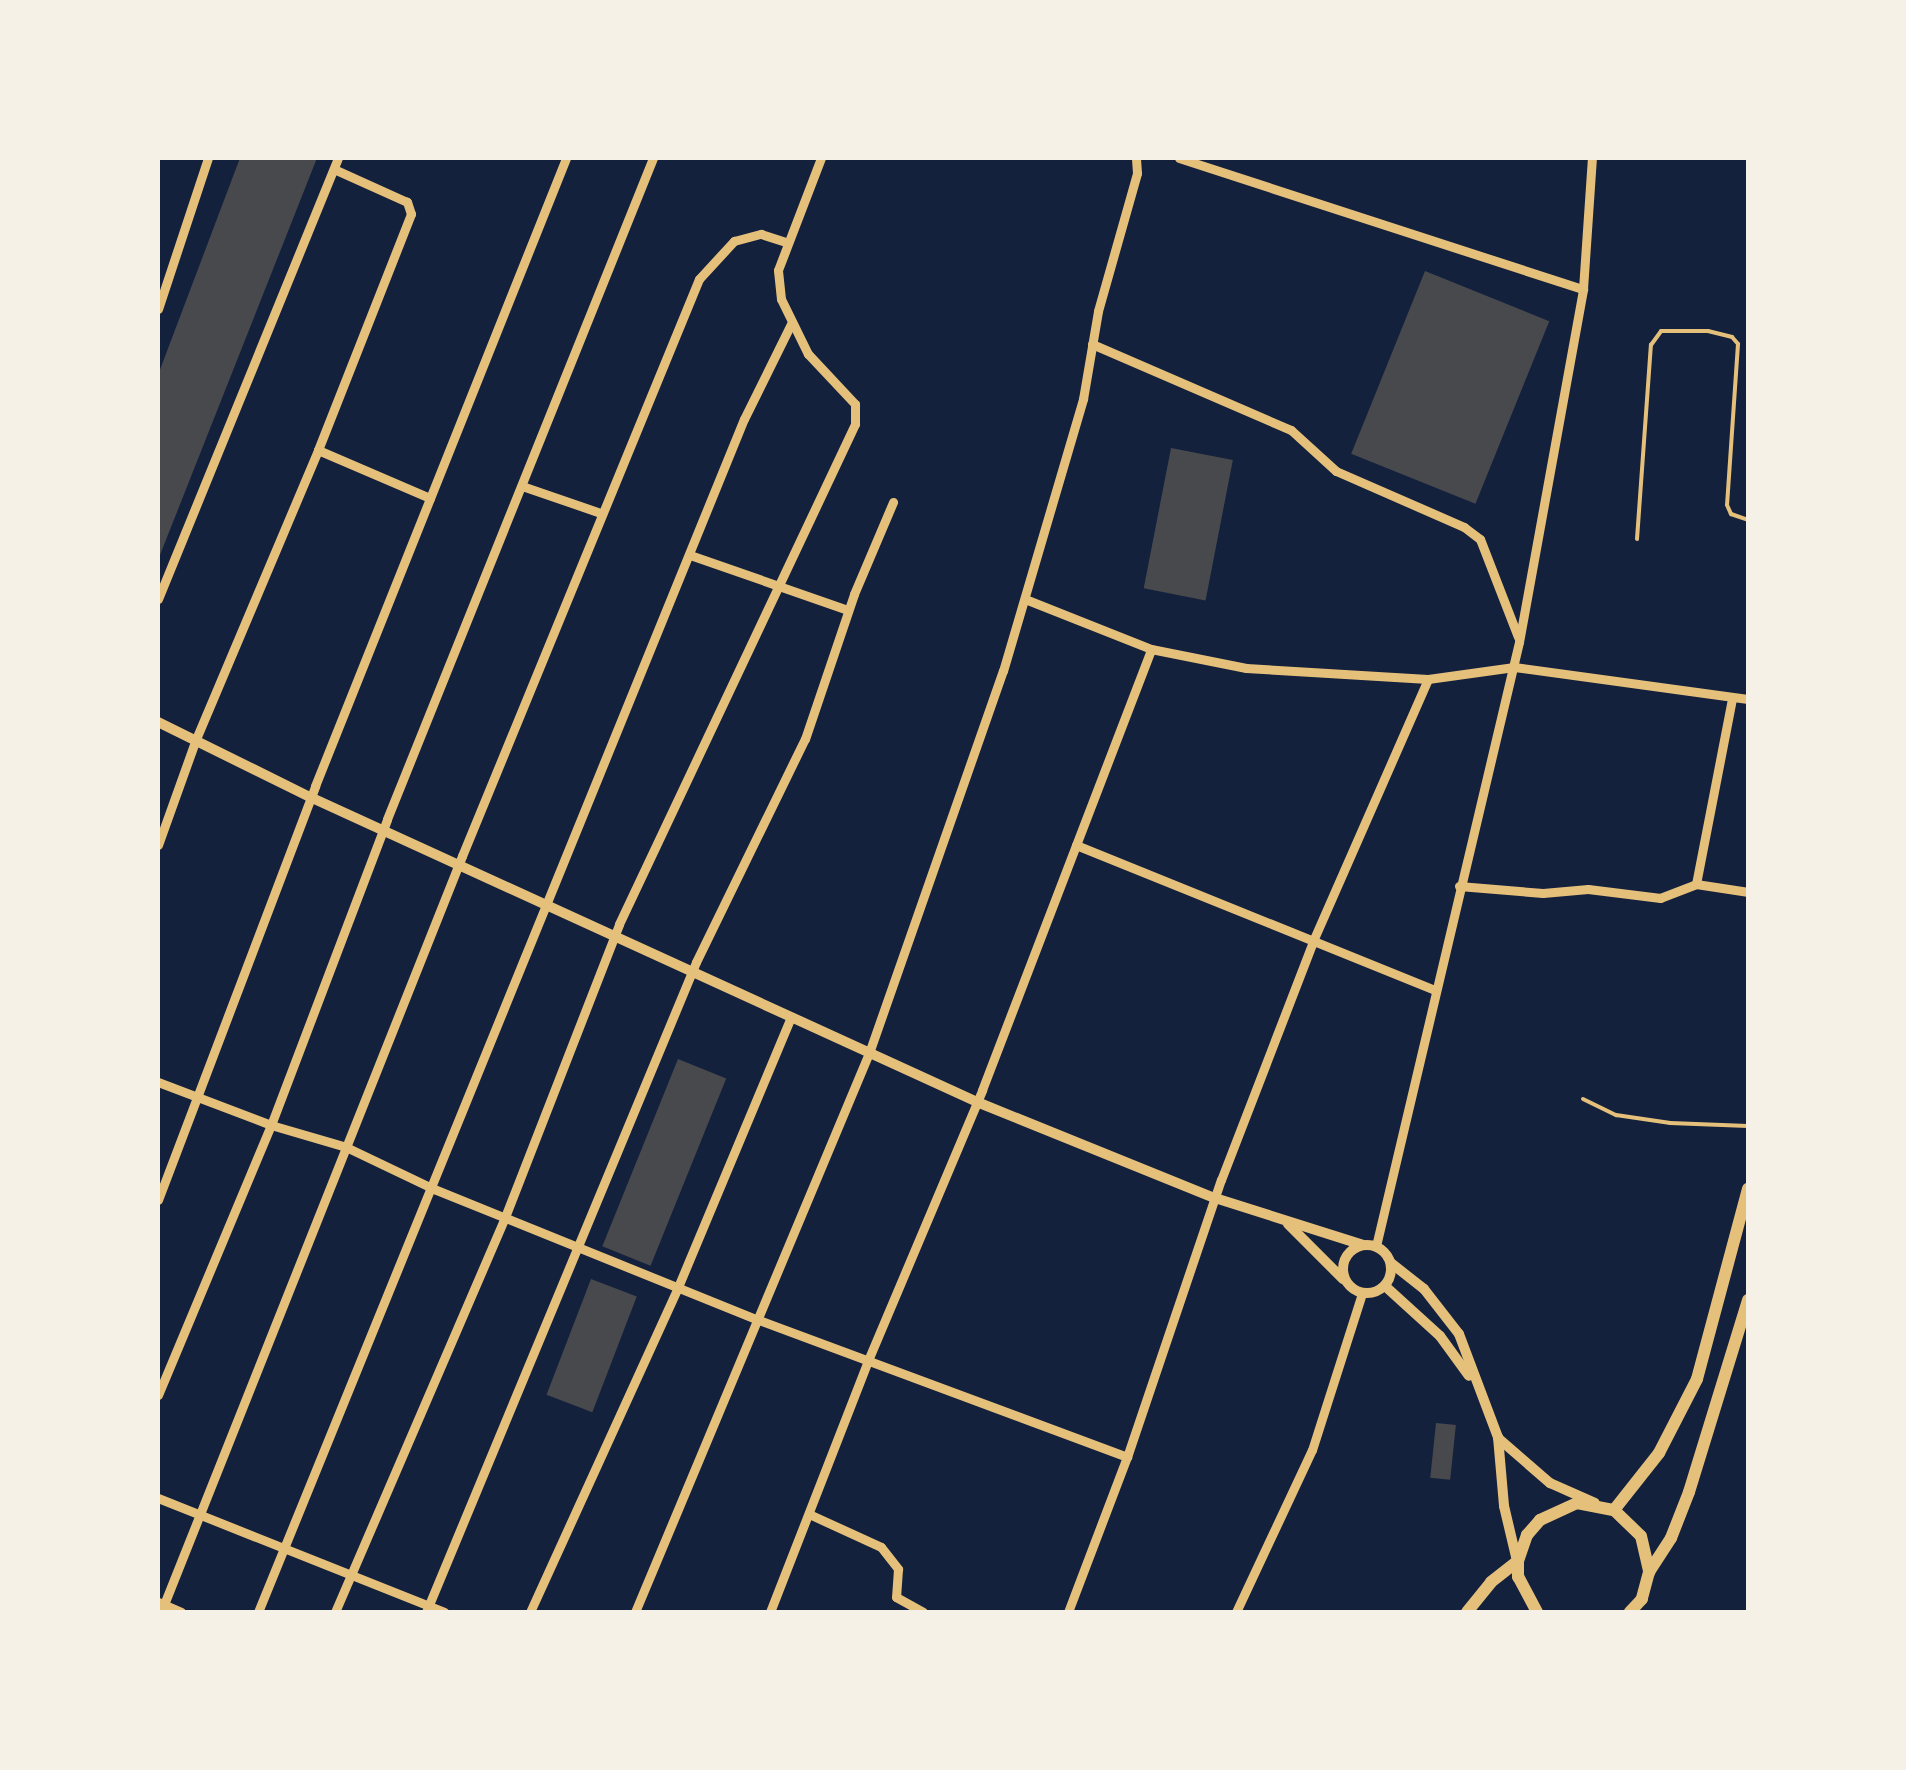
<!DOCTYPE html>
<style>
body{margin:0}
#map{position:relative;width:1906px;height:1770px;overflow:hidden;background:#14213d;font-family:Lato,sans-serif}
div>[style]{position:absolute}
.building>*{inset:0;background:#48494c;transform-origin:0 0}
.service>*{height:4px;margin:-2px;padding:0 2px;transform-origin:2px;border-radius:2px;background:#e5c07b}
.minor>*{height:9px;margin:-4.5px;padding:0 4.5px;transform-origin:4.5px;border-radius:4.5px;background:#e5c07b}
.tertiary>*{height:10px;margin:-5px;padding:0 5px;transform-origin:5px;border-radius:5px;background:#e5c07b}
.tertiary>.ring{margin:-5px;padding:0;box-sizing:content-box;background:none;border:10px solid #e5c07b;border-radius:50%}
.primary>*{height:12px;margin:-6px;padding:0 6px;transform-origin:6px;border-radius:6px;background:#e5c07b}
span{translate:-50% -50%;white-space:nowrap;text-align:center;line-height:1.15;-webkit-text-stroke:8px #f6f1e7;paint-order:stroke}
.frame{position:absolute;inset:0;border:160px solid #f6f1e7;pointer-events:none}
</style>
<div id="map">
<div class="building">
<div style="clip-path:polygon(240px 158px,317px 158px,158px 560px,158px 375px)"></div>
<div style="left:1425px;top:271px;width:134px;height:197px;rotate:22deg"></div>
<div style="left:1171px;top:448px;width:63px;height:143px;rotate:11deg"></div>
<div style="left:678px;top:1059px;width:52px;height:202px;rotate:22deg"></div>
<div style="left:591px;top:1279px;width:49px;height:124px;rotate:21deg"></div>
<div style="left:1436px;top:1423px;width:20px;height:55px;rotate:6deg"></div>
</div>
<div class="service">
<div style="left:1637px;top:539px;width:195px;rotate:-85.9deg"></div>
<div style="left:1651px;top:345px;width:17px;rotate:-54deg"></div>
<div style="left:1661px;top:331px;width:47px"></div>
<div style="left:1708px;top:331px;width:25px;rotate:14deg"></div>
<div style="left:1732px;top:337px;width:9px;rotate:49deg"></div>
<div style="left:1738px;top:344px;width:161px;rotate:93.9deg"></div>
<div style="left:1727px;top:505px;width:10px;rotate:66deg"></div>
<div style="left:1731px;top:514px;width:18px;rotate:19deg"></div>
<div style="left:1583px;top:1099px;width:37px;rotate:26deg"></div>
<div style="left:1616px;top:1115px;width:55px;rotate:8.4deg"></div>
<div style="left:1670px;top:1123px;width:78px;rotate:2.2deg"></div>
</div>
<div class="minor">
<div style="left:1179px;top:158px;width:425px;rotate:18deg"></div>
<div style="left:158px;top:309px;width:159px;rotate:-71.7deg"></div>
<div style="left:1092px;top:344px;width:217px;rotate:23.4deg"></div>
<div style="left:1291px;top:430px;width:61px;rotate:42.3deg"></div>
<div style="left:1336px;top:471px;width:140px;rotate:23.6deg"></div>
<div style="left:1464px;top:527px;width:20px;rotate:37deg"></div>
<div style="left:1480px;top:539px;width:105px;rotate:68.8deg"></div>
<div style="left:318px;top:450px;width:122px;rotate:23.2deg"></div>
<div style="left:522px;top:486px;width:83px;rotate:18.9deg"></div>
<div style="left:690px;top:555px;width:167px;rotate:19.2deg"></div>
<div style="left:158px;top:599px;width:476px;rotate:-67.8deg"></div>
<div style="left:1025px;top:599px;width:136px;rotate:21.6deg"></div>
<div style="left:1151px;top:649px;width:97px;rotate:11.3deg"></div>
<div style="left:1246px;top:668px;width:182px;rotate:3.5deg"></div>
<div style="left:1428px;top:679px;width:87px;rotate:-7.9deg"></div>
<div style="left:1514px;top:667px;width:236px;rotate:7.8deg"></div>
<div style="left:158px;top:845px;width:113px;rotate:-70.3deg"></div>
<div style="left:196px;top:739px;width:314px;rotate:-67.1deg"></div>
<div style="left:318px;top:450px;width:254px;rotate:-68.5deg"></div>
<div style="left:411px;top:214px;width:13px;rotate:-108deg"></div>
<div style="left:407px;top:202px;width:80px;rotate:-155.7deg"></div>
<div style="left:1076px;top:845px;width:386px;rotate:22deg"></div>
<div style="left:1696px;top:884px;width:53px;rotate:8.7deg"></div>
<div style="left:1459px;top:886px;width:84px;rotate:4.8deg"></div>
<div style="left:1543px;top:893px;width:45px;rotate:-5.1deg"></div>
<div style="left:1588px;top:889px;width:73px;rotate:7.1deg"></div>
<div style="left:1660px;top:898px;width:39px;rotate:-21deg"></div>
<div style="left:1696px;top:884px;width:189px;rotate:-79deg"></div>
<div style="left:158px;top:1082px;width:121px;rotate:20.8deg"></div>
<div style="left:271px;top:1125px;width:78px;rotate:16.3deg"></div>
<div style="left:346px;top:1147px;width:98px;rotate:25.5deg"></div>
<div style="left:434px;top:1189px;width:350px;rotate:22deg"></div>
<div style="left:759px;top:1320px;width:393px;rotate:20.4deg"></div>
<div style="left:158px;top:1200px;width:443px;rotate:-69.2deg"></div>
<div style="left:315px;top:786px;width:676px;rotate:-68.21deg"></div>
<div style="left:1376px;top:1246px;width:621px;rotate:-76.68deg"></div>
<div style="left:1519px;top:642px;width:359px;rotate:-79.7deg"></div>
<div style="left:1583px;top:289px;width:131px;rotate:-86.1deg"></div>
<div style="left:158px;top:1395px;width:293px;rotate:-67.3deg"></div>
<div style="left:271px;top:1125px;width:327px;rotate:-69.2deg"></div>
<div style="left:387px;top:819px;width:713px;rotate:-68.08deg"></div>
<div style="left:158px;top:1498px;width:308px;rotate:21.7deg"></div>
<div style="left:809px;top:1514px;width:79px;rotate:24.6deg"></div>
<div style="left:881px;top:1547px;width:28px;rotate:52deg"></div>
<div style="left:898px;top:1569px;width:28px;rotate:94deg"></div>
<div style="left:896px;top:1597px;width:31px;rotate:29deg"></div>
<div style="left:158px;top:1602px;width:25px;rotate:23deg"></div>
<div style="left:161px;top:1612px;width:814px;rotate:-68.29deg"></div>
<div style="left:462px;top:856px;width:624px;rotate:-67.67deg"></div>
<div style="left:699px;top:279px;width:52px;rotate:-47.4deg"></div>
<div style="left:734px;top:241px;width:28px;rotate:-15deg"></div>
<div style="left:761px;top:234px;width:26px;rotate:18deg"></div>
<div style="left:258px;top:1612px;width:1288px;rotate:-67.84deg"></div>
<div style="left:744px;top:419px;width:106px;rotate:-63.7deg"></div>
<div style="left:335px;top:1612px;width:430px;rotate:-66.7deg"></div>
<div style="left:505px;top:1217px;width:314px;rotate:-68.7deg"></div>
<div style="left:619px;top:924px;width:553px;rotate:-64.73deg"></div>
<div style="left:855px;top:424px;width:20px;rotate:-90deg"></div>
<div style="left:855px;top:404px;width:69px;rotate:-133.2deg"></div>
<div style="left:808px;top:354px;width:61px;rotate:-116.1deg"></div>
<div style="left:781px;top:299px;width:29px;rotate:-96deg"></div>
<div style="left:778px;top:270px;width:120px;rotate:-69deg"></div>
<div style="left:426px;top:1612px;width:704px;rotate:-67.44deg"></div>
<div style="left:696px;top:962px;width:248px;rotate:-64deg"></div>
<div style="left:805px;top:739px;width:153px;rotate:-71.3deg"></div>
<div style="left:854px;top:594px;width:100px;rotate:-67deg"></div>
<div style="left:530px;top:1612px;width:357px;rotate:-65.5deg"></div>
<div style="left:678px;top:1287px;width:293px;rotate:-67.3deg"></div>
<div style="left:635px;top:1612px;width:606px;rotate:-67.29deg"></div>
<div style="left:869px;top:1053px;width:405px;rotate:-70.7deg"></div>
<div style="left:1003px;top:671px;width:284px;rotate:-73.6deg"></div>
<div style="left:1083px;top:399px;width:89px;rotate:-80.3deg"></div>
<div style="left:1098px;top:311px;width:143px;rotate:-74.2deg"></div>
<div style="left:1137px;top:173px;width:15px;rotate:-94deg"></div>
<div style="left:770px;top:1612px;width:273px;rotate:-68.7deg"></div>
<div style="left:869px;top:1358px;width:291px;rotate:-67.1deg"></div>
<div style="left:982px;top:1090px;width:472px;rotate:-69deg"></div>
<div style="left:1068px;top:1612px;width:166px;rotate:-69.2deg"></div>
<div style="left:1127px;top:1457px;width:293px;rotate:-71.3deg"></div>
<div style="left:1221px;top:1180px;width:256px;rotate:-68.9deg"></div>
<div style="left:1313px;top:941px;width:286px;rotate:-66.3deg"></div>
<div style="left:1236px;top:1612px;width:179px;rotate:-64.9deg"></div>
<div style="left:1312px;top:1450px;width:165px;rotate:-72.3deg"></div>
</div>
<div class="tertiary">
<div style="left:158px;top:722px;width:169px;rotate:26.3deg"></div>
<div style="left:310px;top:797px;width:733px;rotate:24.57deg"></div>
<div style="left:977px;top:1102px;width:257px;rotate:22deg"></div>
<div style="left:1215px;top:1198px;width:155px;rotate:17.6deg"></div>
<div style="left:1288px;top:1224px;width:78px;rotate:45deg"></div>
<div class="ring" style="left:1343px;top:1245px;width:38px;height:38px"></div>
<div style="left:1391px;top:1263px;width:42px;rotate:38.2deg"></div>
<div style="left:1424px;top:1289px;width:57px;rotate:52.1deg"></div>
<div style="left:1459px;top:1334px;width:110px;rotate:69.3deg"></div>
<div style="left:1498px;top:1437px;width:69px;rotate:85deg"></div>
<div style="left:1504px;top:1506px;width:57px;rotate:76.7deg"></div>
<div style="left:1385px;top:1286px;width:74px;rotate:42.3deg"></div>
<div style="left:1440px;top:1336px;width:49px;rotate:54.1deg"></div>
<div style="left:1498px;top:1438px;width:69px;rotate:40.9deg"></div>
<div style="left:1550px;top:1483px;width:49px;rotate:24deg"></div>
</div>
<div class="primary">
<div style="left:1614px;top:1510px;width:73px;rotate:-51.7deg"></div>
<div style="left:1659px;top:1453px;width:83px;rotate:-62.8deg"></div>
<div style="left:1697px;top:1379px;width:197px;rotate:-75deg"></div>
<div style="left:1649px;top:1572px;width:40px;rotate:-57.1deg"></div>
<div style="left:1671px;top:1538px;width:49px;rotate:-68.6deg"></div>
<div style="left:1689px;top:1492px;width:201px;rotate:-72.9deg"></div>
<div style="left:1467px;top:1612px;width:38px;rotate:-51deg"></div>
<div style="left:1491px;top:1582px;width:34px;rotate:-38deg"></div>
<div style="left:1537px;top:1612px;width:40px;rotate:-118deg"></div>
<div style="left:1518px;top:1577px;width:16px;rotate:-90deg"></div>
<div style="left:1518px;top:1561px;width:28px;rotate:-71deg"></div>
<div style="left:1527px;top:1535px;width:20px;rotate:-49deg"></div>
<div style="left:1540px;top:1520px;width:41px;rotate:-24.7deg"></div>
<div style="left:1577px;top:1503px;width:38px;rotate:11deg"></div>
<div style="left:1614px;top:1510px;width:37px;rotate:44deg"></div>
<div style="left:1641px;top:1536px;width:37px;rotate:77deg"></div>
<div style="left:1649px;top:1572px;width:28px;rotate:105deg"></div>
<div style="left:1642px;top:1599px;width:18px;rotate:133deg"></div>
</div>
<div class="frame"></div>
</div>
